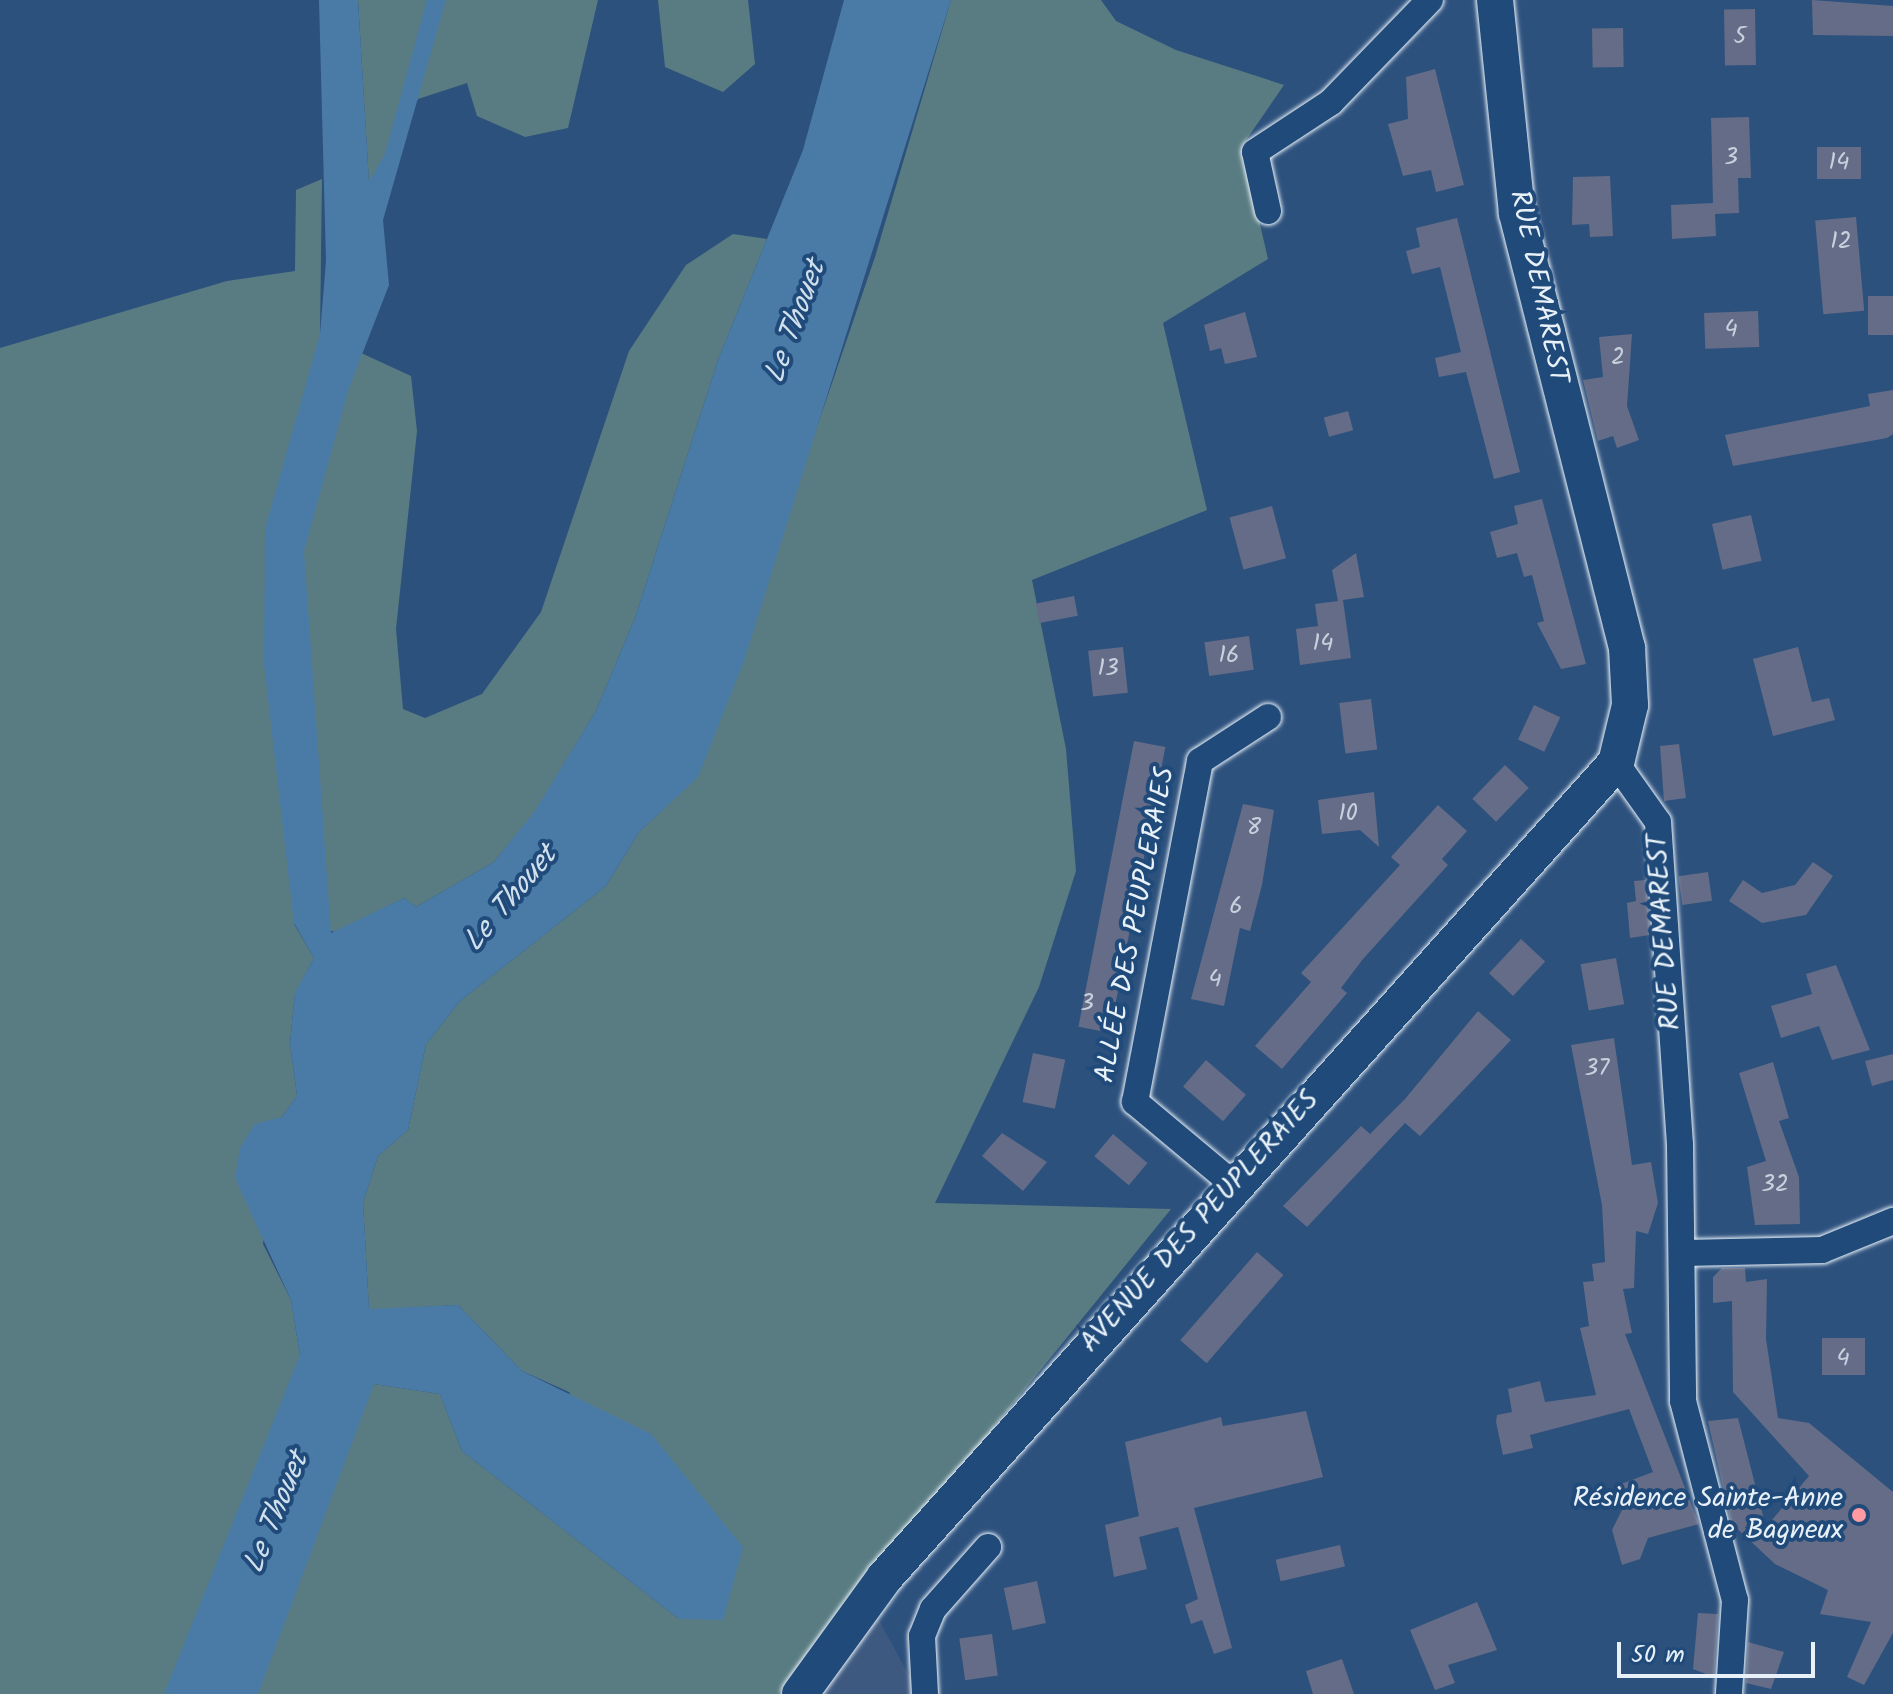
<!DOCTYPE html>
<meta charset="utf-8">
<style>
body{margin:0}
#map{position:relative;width:1893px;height:1694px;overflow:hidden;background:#2d517d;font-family:Kalam,sans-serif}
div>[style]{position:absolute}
.built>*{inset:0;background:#3e5980}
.green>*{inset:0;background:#597c82}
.water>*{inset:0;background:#4a7ba7}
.building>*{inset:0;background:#646c87;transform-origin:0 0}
.roads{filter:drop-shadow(0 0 2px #e8f1f8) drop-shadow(0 0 2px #e8f1f8)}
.street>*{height:26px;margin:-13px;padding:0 13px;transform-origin:13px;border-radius:13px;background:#1f4a7a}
.secondary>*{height:36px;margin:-18px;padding:0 18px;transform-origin:18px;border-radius:18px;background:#1f4a7a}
.dots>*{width:22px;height:22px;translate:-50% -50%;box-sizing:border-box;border:4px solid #1f4a7a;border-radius:50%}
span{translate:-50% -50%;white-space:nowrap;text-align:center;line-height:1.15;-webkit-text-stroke:8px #1f4a7a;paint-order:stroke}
.number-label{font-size:24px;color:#c7d0dc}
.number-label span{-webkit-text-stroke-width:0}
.street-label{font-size:28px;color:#e8f1f8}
.poi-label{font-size:28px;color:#e8f1f8}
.right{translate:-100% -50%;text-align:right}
.water-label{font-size:30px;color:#d0dfec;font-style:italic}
.scale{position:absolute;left:1617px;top:1642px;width:198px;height:36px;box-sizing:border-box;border:4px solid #e8f1f8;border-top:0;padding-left:10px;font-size:24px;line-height:28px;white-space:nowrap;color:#e8f1f8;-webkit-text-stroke:6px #1f4a7a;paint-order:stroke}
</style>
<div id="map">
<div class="built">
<div style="clip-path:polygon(861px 1587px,919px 1694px,778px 1694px,781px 1681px)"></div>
</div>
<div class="green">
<div style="clip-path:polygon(358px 0,598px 0,568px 128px,525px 137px,477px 116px,467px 83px,418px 99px,369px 183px)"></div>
<div style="clip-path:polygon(658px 0,748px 0,755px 64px,723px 92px,665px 67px)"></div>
<div style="clip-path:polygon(951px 0,1101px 0,1116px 21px,1176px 50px,1284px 85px,1242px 146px,1268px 259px,1163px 323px,1207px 510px,1032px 580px,1066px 749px,1076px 871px,1039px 987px,935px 1203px,1171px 1209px,778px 1694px,0 1694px,0 348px,227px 281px,295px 271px,296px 190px,322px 179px,320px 334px,411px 376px,417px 431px,396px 629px,403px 709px,425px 718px,482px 694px,541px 612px,629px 351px,686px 265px,733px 234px,767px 239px,718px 360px,635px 618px,596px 711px,535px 812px,494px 862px,416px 907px,404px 898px,336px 932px,294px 924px,314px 958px,295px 994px,290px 1043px,297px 1096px,282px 1117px,263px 1244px,291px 1300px,300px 1355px,374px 1384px,440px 1394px,462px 1451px,679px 1619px,569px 1392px,522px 1371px,458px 1305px,369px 1310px,363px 1202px,378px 1156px,408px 1130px,426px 1044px,460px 1001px,606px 886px,639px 832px,698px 776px,875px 257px)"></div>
</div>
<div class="water">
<div style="clip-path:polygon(319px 0,358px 0,369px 182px,385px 154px,427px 0,446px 0,383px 220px,389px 285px,349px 388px,304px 551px,331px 933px,404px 898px,416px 907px,494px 862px,535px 811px,596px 711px,635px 618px,718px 360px,803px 150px,844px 0,951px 0,744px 661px,698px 777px,639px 832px,606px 886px,460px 1001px,426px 1044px,408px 1130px,378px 1156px,363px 1202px,369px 1309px,458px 1305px,522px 1371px,651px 1434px,743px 1547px,723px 1620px,679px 1619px,462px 1451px,440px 1394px,374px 1384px,258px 1694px,164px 1694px,300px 1355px,291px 1300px,235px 1178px,240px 1148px,255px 1124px,282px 1117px,297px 1096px,290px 1043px,295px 993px,314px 958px,294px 923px,264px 664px,265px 529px,320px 334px,326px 261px)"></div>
</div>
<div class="building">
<div style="clip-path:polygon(1812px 0,1893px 6px,1893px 36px,1813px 35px)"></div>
<div style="left:1755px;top:9px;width:56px;height:31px;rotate:89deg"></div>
<div style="left:1623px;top:28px;width:39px;height:31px;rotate:89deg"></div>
<div style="clip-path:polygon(1435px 69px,1464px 185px,1436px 192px,1431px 170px,1403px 176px,1388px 124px,1408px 119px,1406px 77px)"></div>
<div style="clip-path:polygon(1749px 117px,1751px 178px,1738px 178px,1739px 213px,1715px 214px,1716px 236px,1672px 239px,1671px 205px,1713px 203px,1711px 118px)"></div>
<div style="left:1817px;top:147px;width:44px;height:32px"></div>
<div style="clip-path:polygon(1610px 176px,1613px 236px,1590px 237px,1589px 224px,1572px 225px,1573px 177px)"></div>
<div style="left:1856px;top:217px;width:94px;height:41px;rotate:85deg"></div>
<div style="clip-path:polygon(1457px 218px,1520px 472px,1494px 479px,1466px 372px,1439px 377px,1435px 358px,1461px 352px,1440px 267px,1412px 274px,1406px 251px,1420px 247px,1416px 228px)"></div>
<div style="left:1893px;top:296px;width:39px;height:25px;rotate:90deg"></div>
<div style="left:1758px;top:311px;width:36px;height:54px;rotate:88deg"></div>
<div style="clip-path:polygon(1245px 312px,1257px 357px,1225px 364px,1221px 348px,1210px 351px,1204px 325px)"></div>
<div style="clip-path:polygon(1632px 334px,1627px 406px,1639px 440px,1617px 448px,1613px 436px,1598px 441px,1583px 380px,1603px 377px,1599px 337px)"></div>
<div style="clip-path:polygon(1893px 390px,1893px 434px,1887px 438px,1733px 466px,1725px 435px,1870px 406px,1868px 394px)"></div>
<div style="left:1348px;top:411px;width:20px;height:25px;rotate:75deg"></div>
<div style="clip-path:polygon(1542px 499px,1586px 664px,1561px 669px,1537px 623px,1544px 621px,1532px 575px,1524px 577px,1517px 553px,1497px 558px,1490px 532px,1518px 524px,1514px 506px)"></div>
<div style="left:1272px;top:506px;width:54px;height:44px;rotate:75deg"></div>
<div style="left:1751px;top:515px;width:47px;height:40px;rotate:77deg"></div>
<div style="clip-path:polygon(1356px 553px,1364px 597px,1343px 600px,1351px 658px,1300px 665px,1296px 629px,1318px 626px,1315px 604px,1338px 601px,1332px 570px)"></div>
<div style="left:1074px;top:596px;width:20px;height:39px;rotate:79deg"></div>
<div style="left:1249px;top:636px;width:34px;height:45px;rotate:82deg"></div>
<div style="left:1123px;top:647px;width:46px;height:35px;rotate:84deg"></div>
<div style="clip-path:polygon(1798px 647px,1812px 702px,1829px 698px,1835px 720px,1773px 736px,1753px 659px)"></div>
<div style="left:1371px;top:699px;width:51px;height:32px;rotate:83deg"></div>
<div style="left:1534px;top:705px;width:29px;height:38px;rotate:25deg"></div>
<div style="left:1134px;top:741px;width:32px;height:291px;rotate:11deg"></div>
<div style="clip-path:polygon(1679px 744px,1686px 798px,1664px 801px,1660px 746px)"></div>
<div style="left:1505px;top:765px;width:33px;height:47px;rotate:44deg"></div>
<div style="clip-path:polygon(1374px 792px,1379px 847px,1360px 830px,1322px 834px,1318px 800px)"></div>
<div style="clip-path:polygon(1243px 804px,1274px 810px,1262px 885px,1250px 931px,1240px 928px,1224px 1006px,1191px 999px)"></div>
<div style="clip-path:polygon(1438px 805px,1467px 831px,1442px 859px,1448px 865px,1363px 959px,1341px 988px,1347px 993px,1282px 1069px,1255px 1046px,1311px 982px,1301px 973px,1400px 865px,1391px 857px)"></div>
<div style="clip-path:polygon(1813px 862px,1833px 876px,1806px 915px,1762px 923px,1729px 901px,1743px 880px,1762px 893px,1795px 885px)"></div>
<div style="left:1708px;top:872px;width:29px;height:30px;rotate:82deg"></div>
<div style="clip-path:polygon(1646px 880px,1650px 935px,1630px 938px,1627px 903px,1636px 901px,1634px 881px)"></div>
<div style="left:1521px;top:939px;width:33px;height:47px;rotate:43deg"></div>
<div style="left:1616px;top:958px;width:47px;height:36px;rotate:80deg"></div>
<div style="clip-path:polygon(1836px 965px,1870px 1050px,1832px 1060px,1819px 1026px,1781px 1038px,1771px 1006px,1812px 994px,1806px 974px)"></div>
<div style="clip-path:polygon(1478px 1011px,1511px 1040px,1420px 1136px,1405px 1123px,1307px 1227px,1283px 1206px,1361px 1126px,1370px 1134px,1405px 1099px)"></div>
<div style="clip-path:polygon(1614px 1038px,1632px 1165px,1651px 1162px,1658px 1203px,1648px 1234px,1636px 1231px,1634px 1288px,1623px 1289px,1632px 1333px,1625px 1334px,1699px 1524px,1648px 1538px,1640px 1559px,1622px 1565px,1612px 1530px,1624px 1506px,1616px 1486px,1653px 1472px,1629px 1409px,1530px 1435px,1533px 1448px,1503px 1455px,1496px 1422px,1497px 1415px,1512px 1412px,1508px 1389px,1540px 1381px,1545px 1402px,1596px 1395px,1580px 1328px,1589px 1326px,1583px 1282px,1594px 1281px,1592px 1264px,1605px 1262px,1602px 1205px,1571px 1045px)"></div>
<div style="left:1033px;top:1053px;width:33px;height:50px;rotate:12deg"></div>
<div style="clip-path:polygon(1893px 1054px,1893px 1080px,1872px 1086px,1865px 1061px)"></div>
<div style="left:1206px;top:1060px;width:53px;height:35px;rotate:41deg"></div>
<div style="clip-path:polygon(1773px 1062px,1789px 1118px,1779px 1121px,1799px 1177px,1800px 1224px,1755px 1225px,1747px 1167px,1766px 1161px,1739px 1073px)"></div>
<div style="clip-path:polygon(1002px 1133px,1047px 1162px,1023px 1191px,982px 1156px)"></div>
<div style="left:1113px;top:1134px;width:45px;height:29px;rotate:40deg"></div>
<div style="left:1257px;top:1252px;width:35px;height:117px;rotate:41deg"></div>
<div style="clip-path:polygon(1722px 1268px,1745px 1268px,1746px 1282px,1767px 1279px,1766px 1339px,1778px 1418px,1809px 1423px,1893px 1492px,1893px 1633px,1864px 1685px,1847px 1677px,1871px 1622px,1820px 1614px,1828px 1590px,1775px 1564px,1731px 1523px,1708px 1421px,1738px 1418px,1766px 1527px,1809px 1476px,1733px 1392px,1732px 1301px,1713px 1303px,1713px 1277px)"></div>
<div style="left:1822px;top:1338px;width:43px;height:37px"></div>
<div style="clip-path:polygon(1306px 1411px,1323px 1477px,1194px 1508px,1232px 1648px,1214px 1654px,1202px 1620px,1191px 1624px,1185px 1605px,1198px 1599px,1178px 1527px,1139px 1537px,1147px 1569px,1114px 1577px,1105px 1525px,1139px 1516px,1125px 1442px,1221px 1417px,1223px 1426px)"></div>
<div style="left:1340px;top:1545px;width:22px;height:66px;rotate:77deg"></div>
<div style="left:1037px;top:1581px;width:43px;height:34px;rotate:78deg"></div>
<div style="clip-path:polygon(1477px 1602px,1497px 1650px,1448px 1665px,1455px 1683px,1435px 1690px,1410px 1630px)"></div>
<div style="clip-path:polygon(1698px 1613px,1718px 1614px,1714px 1677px,1693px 1669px)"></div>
<div style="left:992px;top:1634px;width:42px;height:33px;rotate:82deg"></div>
<div style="clip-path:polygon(1748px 1642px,1784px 1652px,1771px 1689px,1746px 1683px)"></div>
<div style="clip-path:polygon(1342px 1659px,1354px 1694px,1313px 1694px,1306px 1671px)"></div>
</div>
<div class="roads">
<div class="street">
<div style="left:1268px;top:211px;width:60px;rotate:-102.4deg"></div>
<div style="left:1255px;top:152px;width:91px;rotate:-33.3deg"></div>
<div style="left:1331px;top:102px;width:142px;rotate:-45.9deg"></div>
<div style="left:1616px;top:763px;width:72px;rotate:54.6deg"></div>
<div style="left:1658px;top:822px;width:324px;rotate:86.1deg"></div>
<div style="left:1680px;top:1145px;width:256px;rotate:89.3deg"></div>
<div style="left:1683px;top:1401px;width:206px;rotate:75.4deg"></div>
<div style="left:1735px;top:1600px;width:94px;rotate:93.7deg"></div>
<div style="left:1233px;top:1184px;width:128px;rotate:-140.1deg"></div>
<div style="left:1135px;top:1102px;width:347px;rotate:-79.2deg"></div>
<div style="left:1200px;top:761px;width:81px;rotate:-32.9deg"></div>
<div style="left:1684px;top:1253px;width:138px;rotate:-1.2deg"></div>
<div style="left:1822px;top:1250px;width:77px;rotate:-22.2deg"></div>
<div style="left:925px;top:1694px;width:58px;rotate:-93deg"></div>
<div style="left:922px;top:1636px;width:29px;rotate:-68deg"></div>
<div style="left:933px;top:1609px;width:83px;rotate:-48.4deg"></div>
</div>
<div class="secondary">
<div style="left:800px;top:1694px;width:145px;rotate:-54deg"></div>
<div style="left:885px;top:1577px;width:1094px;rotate:-48.08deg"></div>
<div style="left:1616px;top:763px;width:60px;rotate:-76.4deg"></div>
<div style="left:1630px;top:705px;width:57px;rotate:-93deg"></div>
<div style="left:1627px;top:648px;width:449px;rotate:-104.2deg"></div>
<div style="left:1517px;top:213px;width:214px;rotate:-95.9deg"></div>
</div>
</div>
<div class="dots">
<div style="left:1859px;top:1515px;background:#ff9aa2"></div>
</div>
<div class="number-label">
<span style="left:1740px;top:37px">5</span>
<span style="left:1731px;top:158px">3</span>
<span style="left:1839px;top:163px">14</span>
<span style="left:1841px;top:242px">12</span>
<span style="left:1731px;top:330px">4</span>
<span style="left:1618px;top:358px">2</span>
<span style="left:1323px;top:644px">14</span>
<span style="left:1229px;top:656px">16</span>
<span style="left:1108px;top:669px">13</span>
<span style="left:1348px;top:814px">10</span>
<span style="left:1254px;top:828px">8</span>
<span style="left:1236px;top:907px">6</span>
<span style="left:1215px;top:980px">4</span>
<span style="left:1087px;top:1004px">3</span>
<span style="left:1597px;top:1069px">37</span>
<span style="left:1775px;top:1185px">32</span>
<span style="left:1843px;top:1359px">4</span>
</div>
<div class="street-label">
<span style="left:1538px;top:287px;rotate:78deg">RUE DEMAREST</span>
<span style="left:1136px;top:925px;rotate:-79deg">ALLÉE DES PEUPLERAIES</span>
<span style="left:1665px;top:932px;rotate:-94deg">RUE DEMAREST</span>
<span style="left:1200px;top:1222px;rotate:-48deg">AVENUE DES PEUPLERAIES</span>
</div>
<div class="poi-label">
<span class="right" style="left:1843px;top:1515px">Résidence Sainte-Anne<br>de Bagneux</span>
</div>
<div class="water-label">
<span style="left:796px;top:322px;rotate:-70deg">Le Thouet</span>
<span style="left:511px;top:899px;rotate:-50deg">Le Thouet</span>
<span style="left:277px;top:1513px;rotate:-68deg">Le Thouet</span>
</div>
<div class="scale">50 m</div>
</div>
